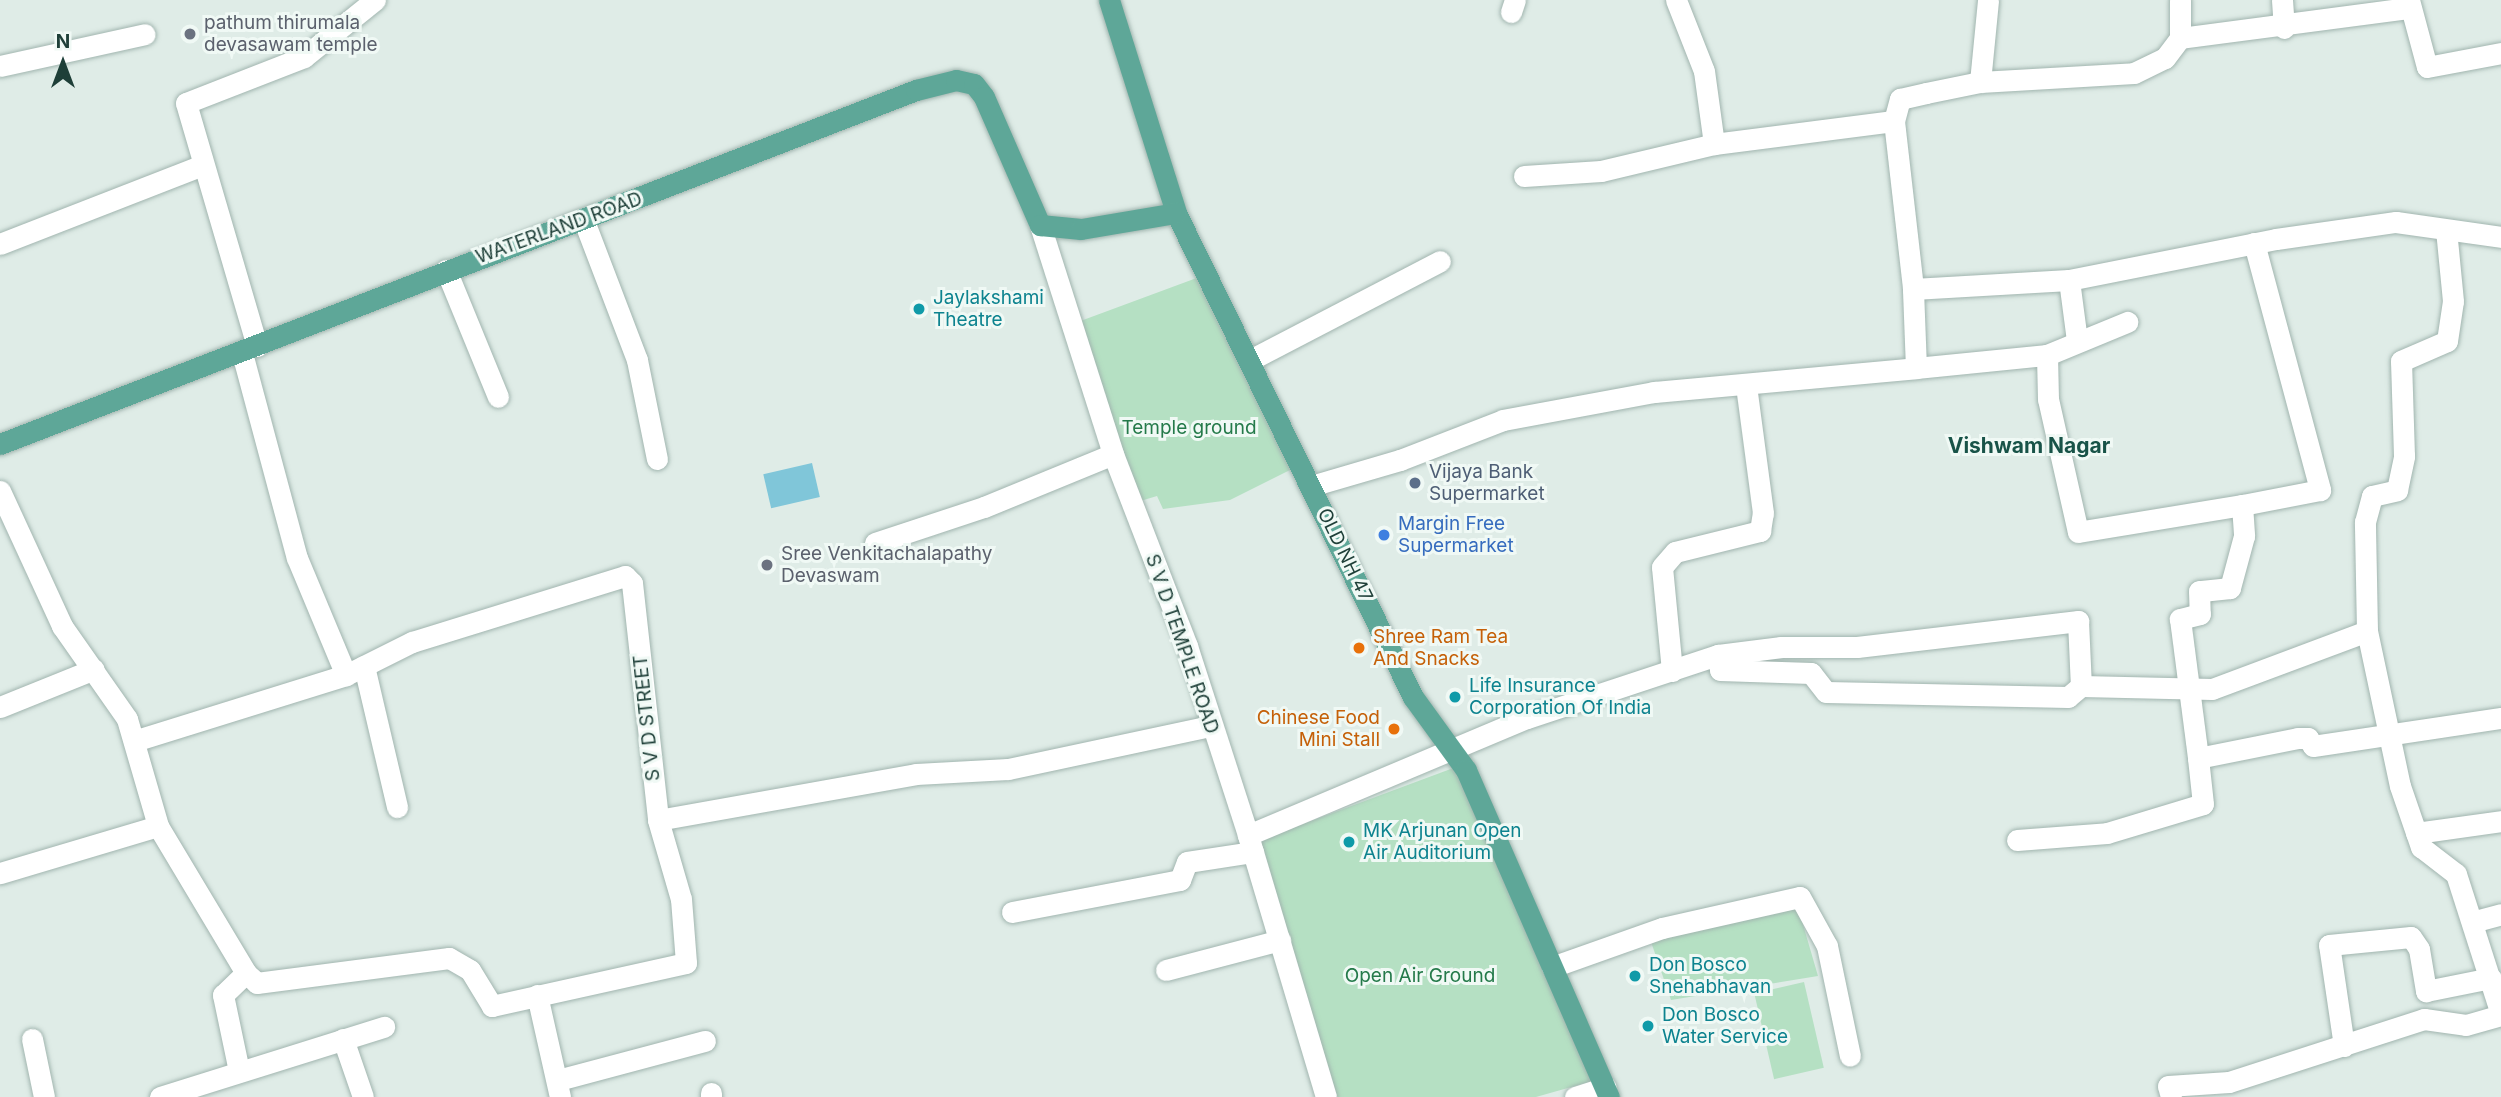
<!DOCTYPE html>
<style>
body{margin:0}
#map{position:relative;width:2501px;height:1097px;overflow:hidden;background:#dfece7;font-family:Inter,sans-serif}
div>[style]{position:absolute}
.green>*{inset:0;background:#b5e0c3;transform-origin:0 0}
.water>*{inset:0;background:#80c6d9;transform-origin:0 0}
.roads{filter:drop-shadow(0 0 2px #a1b5af) drop-shadow(0 0 2px #a1b5af)}
.minor>*{height:21px;margin:-10.5px;padding:0 10.5px;transform-origin:10.5px;border-radius:10.5px;background:#fff}
.major>*{height:21px;margin:-10.5px;padding:0 10.5px;transform-origin:10.5px;border-radius:10.5px;background:#5ea798}
.dots>*{width:19px;height:19px;translate:-50% -50%;box-sizing:border-box;border:4px solid #f0f9f5;border-radius:50%}
span{translate:-50% -50%;white-space:nowrap;text-align:center;line-height:1.15;-webkit-text-stroke:6px #f0f9f5;paint-order:stroke}
.worship-label{font-size:19px;color:#5b616d}
.left{translate:0 -50%;text-align:left}
.street-label{font-size:19px;color:#1e3f38}
.culture-label{font-size:19px;color:#0d838f}
.park-label{font-size:19px;color:#247a4a}
.service-label{font-size:19px;color:#4e5e75}
.shop-label{font-size:19px;color:#366cbe}
.food-label{font-size:19px;color:#c56008}
.right{translate:-100% -50%;text-align:right}
.neighbourhood-label{font-size:21px;color:#185348;font-weight:700}
.north{position:absolute;left:28px;top:28px;width:70px;height:70px;-webkit-text-stroke:5px #f0f9f5;paint-order:stroke;rotate:0deg;font-size:19px;font-weight:700;line-height:28px;text-align:center;color:#1e3f38}
.north::after{content:'';display:block;margin:auto;width:24px;height:32px;background:#1e3f38;clip-path:polygon(50% 0,100% 100%,50% 72%,0 100%)}
</style>
<div id="map">
<div class="green">
<div style="clip-path:polygon(1202px 276px,1226px 339px,1294px 468px,1230px 500px,1163px 509px,1157px 496px,1137px 502px,1067px 326px)"></div>
<div style="clip-path:polygon(1456px 767px,1596px 1080px,1536px 1097px,1332px 1097px,1257px 841px)"></div>
<div style="clip-path:polygon(1797px 904px,1818px 976px,1671px 1000px,1649px 936px)"></div>
<div style="left:1804px;top:982px;width:88px;height:51px;rotate:77deg"></div>
</div>
<div class="water">
<div style="left:812px;top:463px;width:35px;height:50px;rotate:77deg"></div>
</div>
<div class="roads">
<div class="minor">
<div style="left:1676px;top:0;width:76px;rotate:68.5deg"></div>
<div style="left:1704px;top:71px;width:74px;rotate:82.2deg"></div>
<div style="left:2180px;top:0;width:38px;rotate:90deg"></div>
<div style="left:2282px;top:0;width:28px;rotate:86deg"></div>
<div style="left:2409px;top:0;width:69px;rotate:75deg"></div>
<div style="left:2427px;top:67px;width:75px;rotate:-10.7deg"></div>
<div style="left:1511px;top:12px;width:13px;rotate:-72deg"></div>
<div style="left:0;top:66px;width:148px;rotate:-12.4deg"></div>
<div style="left:1980px;top:82px;width:82px;rotate:-84.4deg"></div>
<div style="left:1894px;top:121px;width:169px;rotate:83.5deg"></div>
<div style="left:1524px;top:176px;width:77px;rotate:-3.7deg"></div>
<div style="left:1601px;top:171px;width:116px;rotate:-13.4deg"></div>
<div style="left:1714px;top:144px;width:181px;rotate:-7.3deg"></div>
<div style="left:1894px;top:121px;width:23px;rotate:-75deg"></div>
<div style="left:1900px;top:99px;width:27px;rotate:-13deg"></div>
<div style="left:1926px;top:93px;width:55px;rotate:-11.5deg"></div>
<div style="left:1980px;top:82px;width:154px;rotate:-3.3deg"></div>
<div style="left:2134px;top:73px;width:34px;rotate:-26deg"></div>
<div style="left:2165px;top:58px;width:25px;rotate:-53deg"></div>
<div style="left:2180px;top:38px;width:231px;rotate:-7.5deg"></div>
<div style="left:584px;top:221px;width:149px;rotate:69.1deg"></div>
<div style="left:637px;top:360px;width:101px;rotate:78.6deg"></div>
<div style="left:1040px;top:225px;width:240px;rotate:72.3deg"></div>
<div style="left:1113px;top:454px;width:206px;rotate:68.9deg"></div>
<div style="left:1187px;top:646px;width:199px;rotate:72.1deg"></div>
<div style="left:2254px;top:243px;width:256px;rotate:75deg"></div>
<div style="left:2320px;top:490px;width:79px;rotate:169.1deg"></div>
<div style="left:2242px;top:505px;width:31px;rotate:86deg"></div>
<div style="left:2244px;top:536px;width:54px;rotate:105.1deg"></div>
<div style="left:2230px;top:588px;width:31px;rotate:174deg"></div>
<div style="left:2199px;top:591px;width:23px;rotate:88deg"></div>
<div style="left:2200px;top:614px;width:21px;rotate:166deg"></div>
<div style="left:2180px;top:619px;width:140px;rotate:82.6deg"></div>
<div style="left:2198px;top:758px;width:102px;rotate:-11.3deg"></div>
<div style="left:2298px;top:738px;width:10px"></div>
<div style="left:2308px;top:738px;width:9px;rotate:58deg"></div>
<div style="left:2313px;top:746px;width:190px;rotate:-8.5deg"></div>
<div style="left:0;top:244px;width:218px;rotate:-21.3deg"></div>
<div style="left:446px;top:270px;width:137px;rotate:67.7deg"></div>
<div style="left:2069px;top:280px;width:62px;rotate:82.5deg"></div>
<div style="left:257px;top:346px;width:253px;rotate:-106.3deg"></div>
<div style="left:186px;top:103px;width:127px;rotate:-21.3deg"></div>
<div style="left:304px;top:57px;width:91px;rotate:-38.8deg"></div>
<div style="left:242px;top:353px;width:212px;rotate:75deg"></div>
<div style="left:297px;top:558px;width:127px;rotate:67.3deg"></div>
<div style="left:2047px;top:355px;width:44px;rotate:88.7deg"></div>
<div style="left:2048px;top:399px;width:136px;rotate:77.3deg"></div>
<div style="left:2078px;top:532px;width:166px;rotate:-9.3deg"></div>
<div style="left:1250px;top:360px;width:214px;rotate:-27.5deg"></div>
<div style="left:1916px;top:368px;width:132px;rotate:-5.7deg"></div>
<div style="left:2047px;top:355px;width:87px;rotate:-22.4deg"></div>
<div style="left:1311px;top:486px;width:93px;rotate:-16.3deg"></div>
<div style="left:1400px;top:460px;width:110px;rotate:-21.2deg"></div>
<div style="left:1503px;top:420px;width:154px;rotate:-10.5deg"></div>
<div style="left:1654px;top:392px;width:263px;rotate:-5.2deg"></div>
<div style="left:1916px;top:368px;width:79px;rotate:-92.2deg"></div>
<div style="left:1913px;top:289px;width:156px;rotate:-3.3deg"></div>
<div style="left:2069px;top:280px;width:211px;rotate:-11.2deg"></div>
<div style="left:2276px;top:239px;width:121px;rotate:-8.1deg"></div>
<div style="left:2396px;top:222px;width:106px;rotate:8.1deg"></div>
<div style="left:0;top:491px;width:149px;rotate:65.3deg"></div>
<div style="left:62px;top:626px;width:113px;rotate:55deg"></div>
<div style="left:127px;top:719px;width:111px;rotate:73.8deg"></div>
<div style="left:158px;top:826px;width:165px;rotate:163.4deg"></div>
<div style="left:875px;top:543px;width:115px;rotate:-18.3deg"></div>
<div style="left:984px;top:507px;width:139px;rotate:-22.3deg"></div>
<div style="left:2367px;top:631px;width:109px;rotate:-91.1deg"></div>
<div style="left:2365px;top:522px;width:27px;rotate:-75deg"></div>
<div style="left:2372px;top:496px;width:26px;rotate:-13deg"></div>
<div style="left:2397px;top:490px;width:35px;rotate:-78deg"></div>
<div style="left:2404px;top:456px;width:95px;rotate:-91.8deg"></div>
<div style="left:2401px;top:361px;width:50px;rotate:-23.5deg"></div>
<div style="left:2447px;top:341px;width:40px;rotate:-81.5deg"></div>
<div style="left:2453px;top:301px;width:71px;rotate:-95.6deg"></div>
<div style="left:1718px;top:655px;width:15px;rotate:82deg"></div>
<div style="left:1720px;top:670px;width:91px;rotate:1.9deg"></div>
<div style="left:1811px;top:673px;width:24px;rotate:52deg"></div>
<div style="left:1826px;top:692px;width:242px;rotate:1.2deg"></div>
<div style="left:2068px;top:697px;width:17px;rotate:-40deg"></div>
<div style="left:364px;top:666px;width:145px;rotate:76.8deg"></div>
<div style="left:1672px;top:671px;width:104px;rotate:-95.5deg"></div>
<div style="left:1662px;top:567px;width:20px;rotate:-49deg"></div>
<div style="left:1675px;top:552px;width:88px;rotate:-13.9deg"></div>
<div style="left:1760px;top:531px;width:18px;rotate:-81deg"></div>
<div style="left:1763px;top:513px;width:129px;rotate:-97.6deg"></div>
<div style="left:0;top:707px;width:101px;rotate:-22deg"></div>
<div style="left:134px;top:741px;width:222px;rotate:-17.3deg"></div>
<div style="left:346px;top:675px;width:74px;rotate:-26.6deg"></div>
<div style="left:412px;top:642px;width:223px;rotate:-17.2deg"></div>
<div style="left:625px;top:576px;width:10px;rotate:45deg"></div>
<div style="left:632px;top:583px;width:238px;rotate:83.7deg"></div>
<div style="left:658px;top:820px;width:82px;rotate:73.8deg"></div>
<div style="left:681px;top:899px;width:64px;rotate:85.5deg"></div>
<div style="left:686px;top:963px;width:199px;rotate:167.5deg"></div>
<div style="left:492px;top:1006px;width:42px;rotate:-121.4deg"></div>
<div style="left:470px;top:970px;width:24px;rotate:-150deg"></div>
<div style="left:449px;top:958px;width:194px;rotate:172.6deg"></div>
<div style="left:257px;top:983px;width:15px;rotate:-138deg"></div>
<div style="left:246px;top:973px;width:171px;rotate:-120.9deg"></div>
<div style="left:658px;top:820px;width:262px;rotate:-10.1deg"></div>
<div style="left:916px;top:774px;width:92px;rotate:-3.1deg"></div>
<div style="left:1008px;top:769px;width:208px;rotate:-12deg"></div>
<div style="left:2416px;top:833px;width:86px;rotate:-8deg"></div>
<div style="left:2017px;top:840px;width:90px;rotate:-4.4deg"></div>
<div style="left:2107px;top:833px;width:100px;rotate:-16.8deg"></div>
<div style="left:2203px;top:804px;width:46px;rotate:-96.2deg"></div>
<div style="left:1012px;top:912px;width:171px;rotate:-10.8deg"></div>
<div style="left:1180px;top:880px;width:19px;rotate:-69deg"></div>
<div style="left:1187px;top:862px;width:67px;rotate:-8.6deg"></div>
<div style="left:2472px;top:922px;width:30px;rotate:-15deg"></div>
<div style="left:1552px;top:967px;width:117px;rotate:-19.5deg"></div>
<div style="left:1662px;top:928px;width:141px;rotate:-12.7deg"></div>
<div style="left:1800px;top:897px;width:56px;rotate:61.1deg"></div>
<div style="left:1827px;top:946px;width:112px;rotate:78.2deg"></div>
<div style="left:1166px;top:970px;width:118px;rotate:-14.7deg"></div>
<div style="left:537px;top:995px;width:105px;rotate:77.3deg"></div>
<div style="left:32px;top:1039px;width:59px;rotate:78.3deg"></div>
<div style="left:343px;top:1039px;width:61px;rotate:71deg"></div>
<div style="left:2344px;top:1046px;width:102px;rotate:-98.4deg"></div>
<div style="left:2329px;top:945px;width:82px;rotate:-5.6deg"></div>
<div style="left:2411px;top:937px;width:14px;rotate:56deg"></div>
<div style="left:2419px;top:949px;width:43px;rotate:80.5deg"></div>
<div style="left:2426px;top:991px;width:66px;rotate:-11.3deg"></div>
<div style="left:239px;top:1071px;width:78px;rotate:-101.9deg"></div>
<div style="left:223px;top:995px;width:32px;rotate:-44deg"></div>
<div style="left:558px;top:1080px;width:152px;rotate:-14.9deg"></div>
<div style="left:711px;top:1093px;width:4px;rotate:90deg"></div>
<div style="left:160px;top:1097px;width:235px;rotate:-17.4deg"></div>
<div style="left:1326px;top:1097px;width:273px;rotate:-106.6deg"></div>
<div style="left:1248px;top:835px;width:303px;rotate:-22.8deg"></div>
<div style="left:1527px;top:718px;width:201px;rotate:-18.3deg"></div>
<div style="left:1718px;top:655px;width:64px;rotate:-7.2deg"></div>
<div style="left:1781px;top:647px;width:76px"></div>
<div style="left:1857px;top:647px;width:223px;rotate:-6.7deg"></div>
<div style="left:2078px;top:621px;width:65px;rotate:87.4deg"></div>
<div style="left:2081px;top:686px;width:131px;rotate:1.3deg"></div>
<div style="left:2212px;top:689px;width:165px;rotate:-20.5deg"></div>
<div style="left:2367px;top:631px;width:158px;rotate:78deg"></div>
<div style="left:2400px;top:786px;width:65px;rotate:71deg"></div>
<div style="left:2421px;top:847px;width:44px;rotate:37.6deg"></div>
<div style="left:2456px;top:874px;width:147px;rotate:72.2deg"></div>
<div style="left:1575px;top:1097px;width:32px;rotate:-18deg"></div>
<div style="left:2171px;top:1097px;width:11px;rotate:-105deg"></div>
<div style="left:2168px;top:1086px;width:61px;rotate:-3.8deg"></div>
<div style="left:2229px;top:1082px;width:205px;rotate:-17.9deg"></div>
<div style="left:2424px;top:1019px;width:42px;rotate:8.1deg"></div>
<div style="left:2466px;top:1025px;width:36px;rotate:-16deg"></div>
</div>
<div class="major">
<div style="left:1109px;top:0;width:223px;rotate:72.5deg"></div>
<div style="left:1176px;top:213px;width:539px;rotate:63.91deg"></div>
<div style="left:1413px;top:697px;width:90px;rotate:54deg"></div>
<div style="left:1466px;top:770px;width:357px;rotate:66.4deg"></div>
<div style="left:0;top:444px;width:982px;rotate:-21.13deg"></div>
<div style="left:916px;top:90px;width:41px;rotate:-14deg"></div>
<div style="left:956px;top:80px;width:18px;rotate:13deg"></div>
<div style="left:974px;top:84px;width:16px;rotate:52deg"></div>
<div style="left:984px;top:97px;width:140px;rotate:66.4deg"></div>
<div style="left:1040px;top:225px;width:41px;rotate:5.6deg"></div>
<div style="left:1081px;top:229px;width:96px;rotate:-9.6deg"></div>
</div>
</div>
<div class="dots">
<div style="left:190px;top:34px;background:#6b7280"></div>
<div style="left:919px;top:309px;background:#0f9aa8"></div>
<div style="left:1415px;top:483px;background:#5c6f8a"></div>
<div style="left:1384px;top:535px;background:#3f7fe0"></div>
<div style="left:767px;top:565px;background:#6b7280"></div>
<div style="left:1359px;top:648px;background:#e8710a"></div>
<div style="left:1455px;top:697px;background:#0f9aa8"></div>
<div style="left:1394px;top:729px;background:#e8710a"></div>
<div style="left:1349px;top:842px;background:#0f9aa8"></div>
<div style="left:1635px;top:976px;background:#0f9aa8"></div>
<div style="left:1648px;top:1026px;background:#0f9aa8"></div>
</div>
<div class="worship-label">
<span class="left" style="left:204px;top:34px">pathum thirumala<br>devasawam temple</span>
<span class="left" style="left:781px;top:565px">Sree Venkitachalapathy<br>Devaswam</span>
</div>
<div class="street-label">
<span style="left:559px;top:228px;rotate:-20deg">WATERLAND ROAD</span>
<span style="left:1345px;top:555px;rotate:64deg">OLD NH 47</span>
<span style="left:1182px;top:644px;rotate:71deg">S V D TEMPLE ROAD</span>
<span style="left:647px;top:718px;rotate:-96deg">S V D STREET</span>
</div>
<div class="culture-label">
<span class="left" style="left:933px;top:309px">Jaylakshami<br>Theatre</span>
<span class="left" style="left:1469px;top:697px">Life Insurance<br>Corporation Of India</span>
<span class="left" style="left:1363px;top:842px">MK Arjunan Open<br>Air Auditorium</span>
<span class="left" style="left:1649px;top:976px">Don Bosco<br>Snehabhavan</span>
<span class="left" style="left:1662px;top:1026px">Don Bosco<br>Water Service</span>
</div>
<div class="park-label">
<span style="left:1189px;top:428px">Temple ground</span>
<span style="left:1420px;top:976px">Open Air Ground</span>
</div>
<div class="service-label">
<span class="left" style="left:1429px;top:483px">Vijaya Bank<br>Supermarket</span>
</div>
<div class="shop-label">
<span class="left" style="left:1398px;top:535px">Margin Free<br>Supermarket</span>
</div>
<div class="food-label">
<span class="left" style="left:1373px;top:648px">Shree Ram Tea<br>And Snacks</span>
<span class="right" style="left:1380px;top:729px">Chinese Food<br>Mini Stall</span>
</div>
<div class="neighbourhood-label">
<span style="left:2029px;top:446px">Vishwam Nagar</span>
</div>
<div class="north">N</div>
</div>
